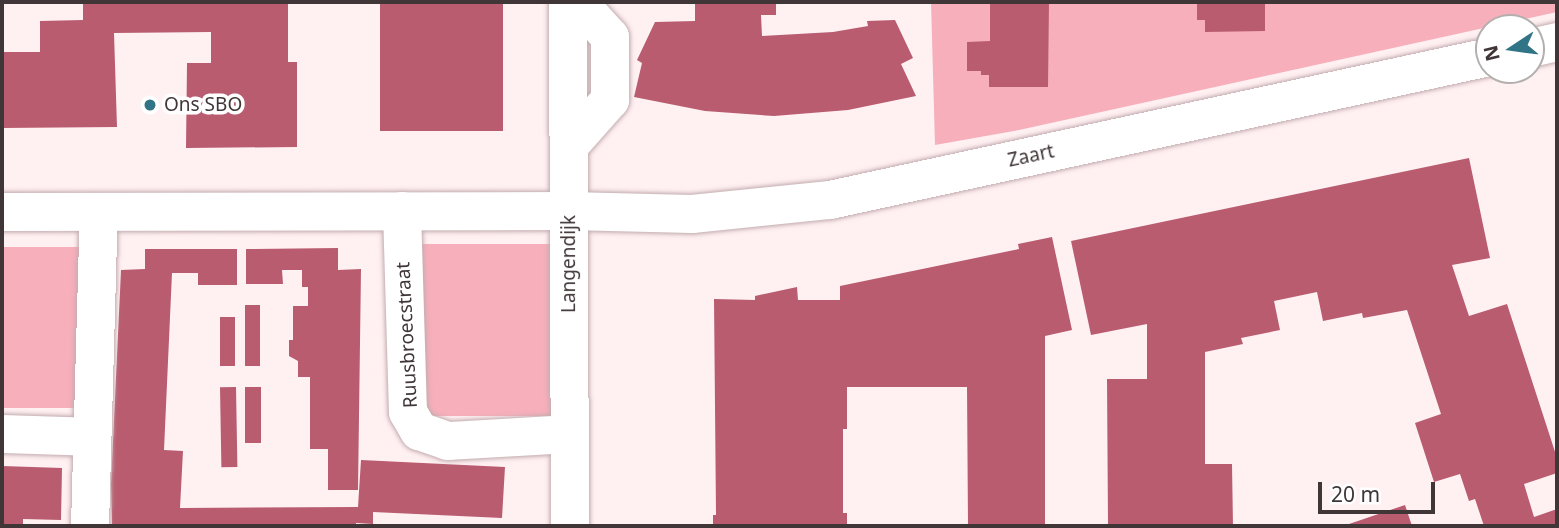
<!DOCTYPE html>
<style>
body{margin:0}
#map{position:relative;width:1559px;height:528px;overflow:hidden;background:#fff0f2;font-family:"Noto Sans",sans-serif}
div>[style]{position:absolute}
.green>*{inset:0;background:#f6afbb;transform-origin:0 0}
.building>*{inset:0;background:#b95c70;transform-origin:0 0}
.roads{filter:drop-shadow(0 0 2px #c3acaf) drop-shadow(0 0 2px #c3acaf)}
.minor>*{height:38px;margin:-19px;padding:0 19px;transform-origin:19px;border-radius:19px;background:#fff}
.dots>*{width:19px;height:19px;translate:-50% -50%;box-sizing:border-box;border:4px solid #fff;border-radius:50%}
span{translate:-50% -50%;white-space:nowrap;text-align:center;line-height:1.15;-webkit-text-stroke:7px #fff;paint-order:stroke}
.poi-label{font-size:19px;color:#403638}
.left{translate:0 -50%;text-align:left}
.street-label{font-size:19px;color:#403638}
.frame{position:absolute;inset:0;border:4px solid #403638;pointer-events:none}
.north{position:absolute;left:1475px;top:14px;width:70px;height:70px;box-sizing:border-box;background:#fff;border:2px solid #b3afaf;border-radius:50%;rotate:257deg;font-size:19px;font-weight:700;line-height:28px;text-align:center;color:#403638}
.north::after{content:'';display:block;margin:auto;width:24px;height:32px;background:#317485;clip-path:polygon(50% 0,100% 100%,50% 72%,0 100%)}
.scale{position:absolute;left:1318px;top:482px;width:117px;height:32px;box-sizing:border-box;border:4px solid #403638;border-top:0;padding-left:9px;font-size:21px;line-height:24px;white-space:nowrap;color:#403638;-webkit-text-stroke:5px #fff;paint-order:stroke}
</style>
<div id="map">
<div class="green">
<div style="clip-path:polygon(931px 2px,1557px 2px,1557px 12px,1019px 130px,935px 145px)"></div>
<div style="left:551px;top:244px;width:172px;height:143px;rotate:90deg"></div>
<div style="left:2px;top:247px;width:83px;height:161px"></div>
</div>
<div class="building">
<div style="clip-path:polygon(83px 2px,288px 2px,288px 62px,297px 62px,297px 147px,186px 148px,187px 63px,211px 63px,211px 32px,114px 33px,117px 127px,2px 128px,2px 52px,40px 52px,40px 21px,83px 20px)"></div>
<div style="left:380px;top:2px;width:123px;height:129px"></div>
<div style="clip-path:polygon(695px 2px,776px 2px,776px 15px,761px 15px,762px 36px,833px 32px,868px 26px,867px 21px,895px 20px,913px 58px,901px 64px,916px 96px,848px 110px,774px 116px,705px 111px,634px 97px,642px 63px,637px 60px,655px 22px,695px 21px)"></div>
<div style="clip-path:polygon(990px 2px,1049px 2px,1048px 87px,989px 87px,989px 75px,981px 75px,981px 71px,967px 71px,967px 42px,990px 41px)"></div>
<div style="clip-path:polygon(1197px 2px,1265px 2px,1265px 31px,1205px 32px,1205px 20px,1197px 20px)"></div>
<div style="clip-path:polygon(1469px 158px,1490px 258px,1452px 265px,1469px 316px,1507px 304px,1557px 458px,1557px 473px,1524px 484px,1534px 517px,1557px 509px,1557px 526px,1484px 526px,1475px 499px,1469px 501px,1460px 474px,1434px 482px,1415px 423px,1441px 414px,1407px 310px,1363px 318px,1362px 313px,1323px 321px,1317px 292px,1274px 301px,1280px 330px,1241px 338px,1243px 344px,1205px 352px,1205px 464px,1232px 464px,1233px 526px,1108px 526px,1107px 379px,1147px 379px,1147px 324px,1091px 335px,1071px 241px)"></div>
<div style="clip-path:polygon(1052px 237px,1072px 330px,1045px 336px,1045px 526px,968px 526px,967px 387px,847px 387px,847px 429px,843px 429px,843px 513px,847px 513px,847px 526px,713px 526px,713px 515px,716px 515px,714px 299px,755px 300px,755px 296px,797px 287px,798px 300px,840px 300px,840px 286px,1019px 249px,1018px 244px)"></div>
<div style="clip-path:polygon(338px 248px,338px 270px,361px 269px,358px 490px,328px 490px,328px 449px,310px 449px,310px 377px,298px 377px,298px 361px,289px 356px,289px 340px,293px 340px,293px 306px,308px 306px,308px 287px,302px 287px,302px 270px,282px 270px,283px 284px,246px 284px,246px 249px)"></div>
<div style="clip-path:polygon(145px 249px,237px 249px,237px 285px,198px 285px,198px 273px,172px 273px,164px 450px,183px 451px,180px 508px,358px 507px,361px 460px,505px 467px,502px 518px,373px 512px,373px 524px,356px 523px,356px 526px,112px 526px,111px 484px,121px 270px,145px 269px)"></div>
<div style="left:260px;top:305px;width:61px;height:15px;rotate:90deg"></div>
<div style="left:220px;top:317px;width:15px;height:49px"></div>
<div style="left:236px;top:387px;width:80px;height:16px;rotate:89deg"></div>
<div style="left:245px;top:387px;width:16px;height:56px"></div>
<div style="clip-path:polygon(2px 466px,62px 468px,61px 520px,23px 519px,23px 526px,2px 526px)"></div>
<div style="clip-path:polygon(1405px 505px,1412px 526px,1349px 526px,1349px 524px)"></div>
</div>
<div class="roads">
<div class="minor">
<div style="left:568px;top:2px;width:524px;rotate:89.78deg"></div>
<div style="left:1531px;top:48px;width:27px;rotate:-13deg"></div>
<div style="left:569px;top:146px;width:62px;rotate:-48.3deg"></div>
<div style="left:610px;top:100px;width:63px;rotate:-90deg"></div>
<div style="left:610px;top:37px;width:47px;rotate:-132.4deg"></div>
<div style="left:402px;top:211px;width:201px;rotate:88.3deg"></div>
<div style="left:408px;top:412px;width:22px;rotate:60deg"></div>
<div style="left:419px;top:431px;width:31px;rotate:19deg"></div>
<div style="left:448px;top:441px;width:121px;rotate:-3.3deg"></div>
<div style="left:2px;top:212px;width:567px;rotate:-0.1deg"></div>
<div style="left:569px;top:211px;width:123px;rotate:1.4deg"></div>
<div style="left:692px;top:214px;width:139px;rotate:-5.8deg"></div>
<div style="left:830px;top:200px;width:674px;rotate:-12.24deg"></div>
<div style="left:2px;top:434px;width:90px;rotate:1.9deg"></div>
<div style="left:90px;top:526px;width:314px;rotate:-88.4deg"></div>
</div>
</div>
<div class="dots">
<div style="left:150px;top:105px;background:#317485"></div>
</div>
<div class="poi-label">
<span class="left" style="left:164px;top:105px">Ons SBO</span>
</div>
<div class="street-label">
<span style="left:1031px;top:156px;rotate:-12deg">Zaart</span>
<span style="left:569px;top:264px;rotate:-90deg">Langendijk</span>
<span style="left:407px;top:335px;rotate:-93deg">Ruusbroecstraat</span>
</div>
<div class="frame"></div>
<div class="north">N</div>
<div class="scale">20 m</div>
</div>
